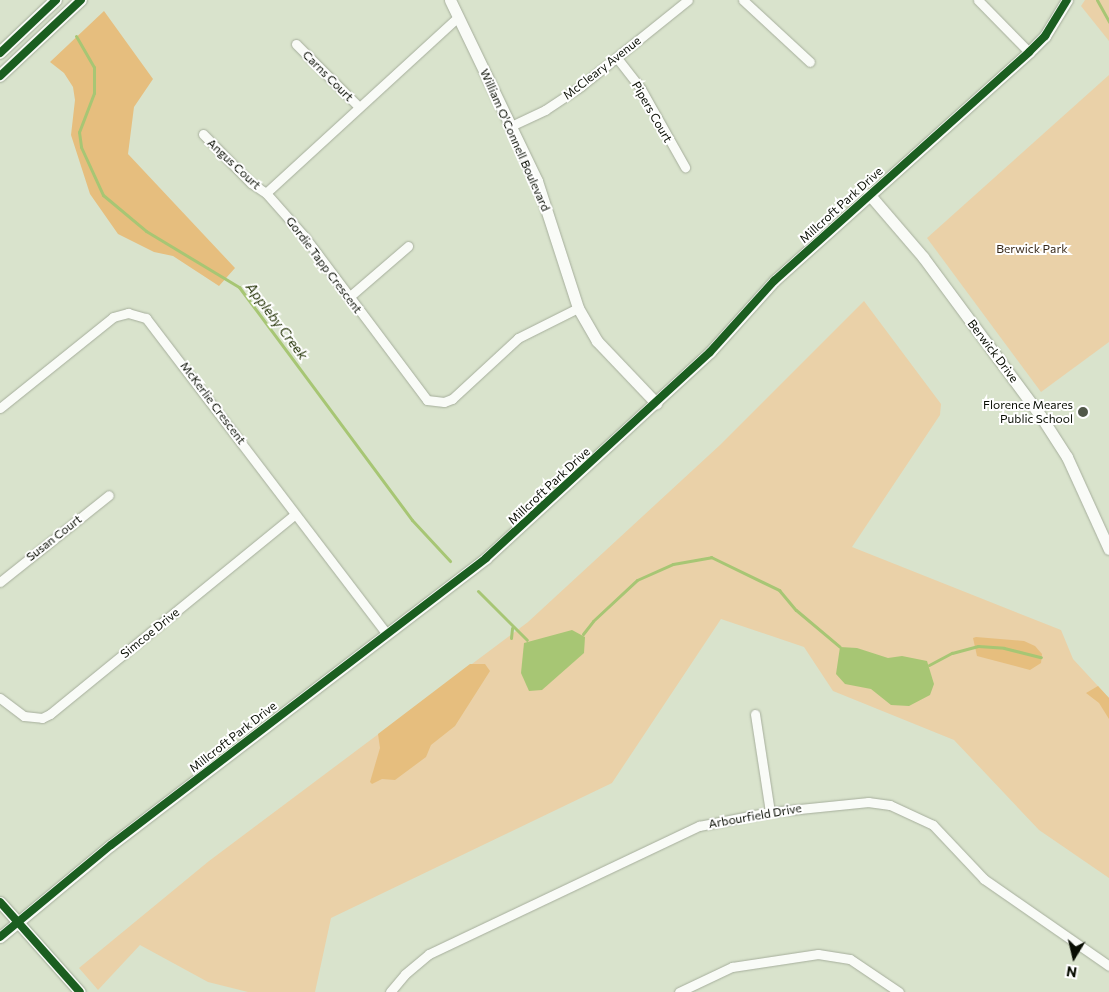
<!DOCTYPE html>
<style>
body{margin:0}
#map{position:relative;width:1109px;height:992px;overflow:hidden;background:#d9e3cc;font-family:Commissioner,sans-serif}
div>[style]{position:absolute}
.green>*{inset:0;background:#ead1a8}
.forest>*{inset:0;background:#e6be7e}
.water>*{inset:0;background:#a7c674}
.stream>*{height:3px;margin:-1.5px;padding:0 1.5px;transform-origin:1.5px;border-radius:1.5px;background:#a7c674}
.roads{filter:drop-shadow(0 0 1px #a6ae9c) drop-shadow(0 0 1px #a6ae9c)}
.minor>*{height:9px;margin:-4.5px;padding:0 4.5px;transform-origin:4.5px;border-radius:4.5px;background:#f9fbf7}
.tertiary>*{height:11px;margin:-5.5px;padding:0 5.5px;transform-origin:5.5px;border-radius:5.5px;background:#f9fbf7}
.secondary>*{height:12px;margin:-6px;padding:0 6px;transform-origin:6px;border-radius:6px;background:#f9fbf7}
.cycleway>*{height:8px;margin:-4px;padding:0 4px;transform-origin:4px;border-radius:4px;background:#1b5e20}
.dots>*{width:14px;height:14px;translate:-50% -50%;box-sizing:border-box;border:2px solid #fff;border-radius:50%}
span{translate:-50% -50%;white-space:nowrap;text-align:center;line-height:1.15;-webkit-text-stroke:4px #fff;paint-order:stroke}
.street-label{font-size:12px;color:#080d02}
.park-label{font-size:12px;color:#372818}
.poi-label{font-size:12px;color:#080d02}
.right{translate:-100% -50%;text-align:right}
.water-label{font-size:14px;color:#253407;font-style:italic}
.north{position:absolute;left:1049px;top:932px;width:50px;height:50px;-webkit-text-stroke:4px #fff;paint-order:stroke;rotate:189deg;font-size:14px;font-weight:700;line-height:20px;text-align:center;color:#080d02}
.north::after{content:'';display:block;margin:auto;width:18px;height:22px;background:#080d02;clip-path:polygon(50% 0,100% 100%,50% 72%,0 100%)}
</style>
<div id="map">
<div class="green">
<div style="clip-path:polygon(1085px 0,1109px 0,1109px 41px,1081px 6px)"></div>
<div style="clip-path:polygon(1109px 75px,1109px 342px,1041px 392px,927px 238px)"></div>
<div style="clip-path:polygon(864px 301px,941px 404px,940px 415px,852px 547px,1061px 630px,1073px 659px,1109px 698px,1109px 878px,1039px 830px,954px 740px,833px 691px,804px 647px,721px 619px,612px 783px,331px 918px,315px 992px,248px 992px,208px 982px,140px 945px,98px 990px,79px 968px,209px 861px,528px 622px,720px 445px)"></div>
</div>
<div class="forest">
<div style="clip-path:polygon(104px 11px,153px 79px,134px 107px,128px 154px,235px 268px,219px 286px,173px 256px,154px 252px,118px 234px,90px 194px,71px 135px,75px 100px,73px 87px,64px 73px,50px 62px)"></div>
<div style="clip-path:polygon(976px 637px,1024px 641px,1035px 646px,1042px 654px,1041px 663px,1030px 670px,977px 656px,973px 638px)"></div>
<div style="clip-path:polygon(470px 664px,485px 664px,490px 671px,455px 726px,431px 745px,426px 757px,395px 780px,382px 779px,372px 784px,370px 782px,380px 748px,378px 734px)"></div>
<div style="clip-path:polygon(1098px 686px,1109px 698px,1109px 719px,1099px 703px,1086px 693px)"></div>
</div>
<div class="water">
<div style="clip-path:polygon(572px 630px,585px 637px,584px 653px,542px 690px,529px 691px,521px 673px,524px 643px)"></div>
<div style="clip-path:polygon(840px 647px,857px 648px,888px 658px,902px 656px,927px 661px,934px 684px,930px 695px,909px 706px,891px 705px,871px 689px,845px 684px,836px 674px)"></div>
</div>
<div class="stream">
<div style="left:1097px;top:0;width:25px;rotate:61deg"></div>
<div style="left:76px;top:36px;width:36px;rotate:60deg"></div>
<div style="left:94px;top:67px;width:26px;rotate:90deg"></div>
<div style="left:94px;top:93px;width:42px;rotate:111deg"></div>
<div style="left:79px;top:132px;width:15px;rotate:82deg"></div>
<div style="left:81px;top:147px;width:53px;rotate:65.4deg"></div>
<div style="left:103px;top:195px;width:56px;rotate:39.9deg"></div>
<div style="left:146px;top:231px;width:109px;rotate:31.1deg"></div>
<div style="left:239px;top:287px;width:290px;rotate:53.4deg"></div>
<div style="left:412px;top:520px;width:56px;rotate:47.2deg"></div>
<div style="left:478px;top:591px;width:69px;rotate:45deg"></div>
<div style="left:583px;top:634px;width:16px;rotate:-52deg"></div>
<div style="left:593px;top:621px;width:60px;rotate:-43deg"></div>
<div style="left:637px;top:580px;width:39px;rotate:-24deg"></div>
<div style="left:673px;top:564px;width:39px;rotate:-10deg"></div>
<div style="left:711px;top:557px;width:76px;rotate:25.9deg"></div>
<div style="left:779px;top:590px;width:26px;rotate:50deg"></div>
<div style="left:796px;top:610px;width:57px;rotate:40.1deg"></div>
<div style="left:511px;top:638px;width:10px;rotate:-84deg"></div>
<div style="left:929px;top:665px;width:26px;rotate:-28deg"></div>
<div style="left:952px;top:653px;width:27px;rotate:-15deg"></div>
<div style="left:978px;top:646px;width:26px;rotate:4deg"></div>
<div style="left:1004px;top:648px;width:38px;rotate:14deg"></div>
</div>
<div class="roads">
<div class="minor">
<div style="left:743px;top:0;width:91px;rotate:42.8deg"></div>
<div style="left:978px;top:0;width:73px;rotate:45.6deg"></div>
<div style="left:458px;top:17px;width:260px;rotate:137.5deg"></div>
<div style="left:266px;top:193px;width:57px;rotate:48.5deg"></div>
<div style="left:304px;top:236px;width:205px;rotate:53.1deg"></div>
<div style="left:427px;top:400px;width:17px;rotate:7deg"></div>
<div style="left:444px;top:402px;width:9px;rotate:-21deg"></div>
<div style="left:452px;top:399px;width:90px;rotate:-42.7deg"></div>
<div style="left:518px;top:338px;width:67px;rotate:-26.6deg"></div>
<div style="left:296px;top:44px;width:89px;rotate:45deg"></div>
<div style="left:617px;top:58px;width:39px;rotate:52deg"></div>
<div style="left:641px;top:89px;width:90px;rotate:60.6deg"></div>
<div style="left:511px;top:126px;width:38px;rotate:-25deg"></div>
<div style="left:545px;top:110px;width:43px;rotate:-33.7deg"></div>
<div style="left:581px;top:86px;width:137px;rotate:-38.8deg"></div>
<div style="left:203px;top:134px;width:69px;rotate:45.6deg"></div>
<div style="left:251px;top:183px;width:18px;rotate:34deg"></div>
<div style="left:349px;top:297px;width:78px;rotate:-40.8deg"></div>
<div style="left:0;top:408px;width:145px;rotate:-38.8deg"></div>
<div style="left:113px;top:317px;width:16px;rotate:-15deg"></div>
<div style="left:128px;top:313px;width:19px;rotate:16deg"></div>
<div style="left:146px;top:318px;width:396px;rotate:52.7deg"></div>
<div style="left:0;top:582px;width:139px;rotate:-38.6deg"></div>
<div style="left:0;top:698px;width:30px;rotate:37deg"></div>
<div style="left:24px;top:716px;width:18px;rotate:6deg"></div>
<div style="left:42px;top:718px;width:9px;rotate:-27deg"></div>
<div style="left:50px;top:714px;width:315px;rotate:-39.2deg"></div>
<div style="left:755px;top:714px;width:99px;rotate:81.3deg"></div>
<div style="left:390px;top:992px;width:23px;rotate:-50deg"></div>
<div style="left:405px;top:974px;width:31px;rotate:-40deg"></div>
<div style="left:429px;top:954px;width:299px;rotate:-25.4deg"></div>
<div style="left:699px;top:826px;width:72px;rotate:-11.2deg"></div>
<div style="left:770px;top:812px;width:99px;rotate:-5.8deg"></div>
<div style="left:868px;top:802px;width:22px;rotate:8deg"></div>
<div style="left:890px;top:805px;width:47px;rotate:24.9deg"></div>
<div style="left:933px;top:825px;width:74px;rotate:46.6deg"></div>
<div style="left:984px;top:879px;width:152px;rotate:34.8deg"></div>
<div style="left:679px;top:992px;width:59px;rotate:-25.3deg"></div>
<div style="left:732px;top:967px;width:87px;rotate:-8.6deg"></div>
<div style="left:818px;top:954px;width:32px;rotate:9deg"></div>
<div style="left:850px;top:959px;width:59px;rotate:34deg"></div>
</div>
<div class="tertiary">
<div style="left:450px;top:0;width:201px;rotate:64.3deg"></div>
<div style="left:537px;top:181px;width:133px;rotate:72.1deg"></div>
<div style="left:578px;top:308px;width:38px;rotate:60deg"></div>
<div style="left:597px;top:341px;width:86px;rotate:46.4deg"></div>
<div style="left:869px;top:194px;width:83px;rotate:49.4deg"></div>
<div style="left:923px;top:257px;width:197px;rotate:53.5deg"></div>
<div style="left:1040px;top:415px;width:50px;rotate:57.3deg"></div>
<div style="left:1067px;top:457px;width:101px;rotate:65.5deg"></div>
<div style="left:0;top:902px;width:120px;rotate:48.4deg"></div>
<div style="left:0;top:937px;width:144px;rotate:-39.7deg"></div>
<div style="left:111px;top:845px;width:472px;rotate:-37.4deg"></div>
<div style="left:486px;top:558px;width:304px;rotate:-42.6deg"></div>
<div style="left:710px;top:352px;width:96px;rotate:-48deg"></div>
<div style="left:774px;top:281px;width:343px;rotate:-41.9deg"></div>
<div style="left:1029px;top:52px;width:23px;rotate:-45deg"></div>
<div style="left:1045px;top:36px;width:42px;rotate:-58.6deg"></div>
</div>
<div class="secondary">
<div style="left:0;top:53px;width:77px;rotate:-43.4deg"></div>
<div style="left:0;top:76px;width:111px;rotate:-43.2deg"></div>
</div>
</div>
<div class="cycleway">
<div style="left:0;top:53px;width:77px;rotate:-43.4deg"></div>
<div style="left:0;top:76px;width:111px;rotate:-43.2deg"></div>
<div style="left:0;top:902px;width:120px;rotate:48.4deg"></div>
<div style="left:0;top:937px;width:144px;rotate:-39.7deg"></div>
<div style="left:111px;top:845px;width:472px;rotate:-37.4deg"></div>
<div style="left:486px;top:558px;width:304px;rotate:-42.6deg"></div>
<div style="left:710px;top:352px;width:96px;rotate:-48deg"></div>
<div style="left:774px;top:281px;width:343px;rotate:-41.9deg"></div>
<div style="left:1029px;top:52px;width:23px;rotate:-45deg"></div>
<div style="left:1045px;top:36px;width:42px;rotate:-58.6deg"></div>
</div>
<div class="dots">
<div style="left:1083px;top:412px;background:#515849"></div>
</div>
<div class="street-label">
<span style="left:602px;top:68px;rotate:-38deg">McCleary Avenue</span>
<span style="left:328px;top:76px;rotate:45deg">Carns Court</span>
<span style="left:652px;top:112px;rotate:60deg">Pipers Court</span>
<span style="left:515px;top:140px;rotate:66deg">William O'Connell Boulevard</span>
<span style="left:234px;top:164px;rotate:43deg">Angus Court</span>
<span style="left:841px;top:205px;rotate:-42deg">Millcroft Park Drive</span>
<span style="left:324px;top:265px;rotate:53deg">Gordie Tapp Crescent</span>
<span style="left:993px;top:351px;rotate:53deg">Berwick Drive</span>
<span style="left:213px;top:403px;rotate:53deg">McKerlie Crescent</span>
<span style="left:549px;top:486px;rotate:-43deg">Millcroft Park Drive</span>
<span style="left:54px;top:538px;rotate:-38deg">Susan Court</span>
<span style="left:150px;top:633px;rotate:-39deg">Simcoe Drive</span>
<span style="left:233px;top:737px;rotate:-38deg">Millcroft Park Drive</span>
<span style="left:755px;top:816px;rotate:-10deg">Arbourfield Drive</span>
</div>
<div class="park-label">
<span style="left:1032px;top:249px">Berwick Park</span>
</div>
<div class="poi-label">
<span class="right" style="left:1073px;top:412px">Florence Meares<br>Public School</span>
</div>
<div class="water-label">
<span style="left:277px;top:321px;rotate:53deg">Appleby Creek</span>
</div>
<div class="north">N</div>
</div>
